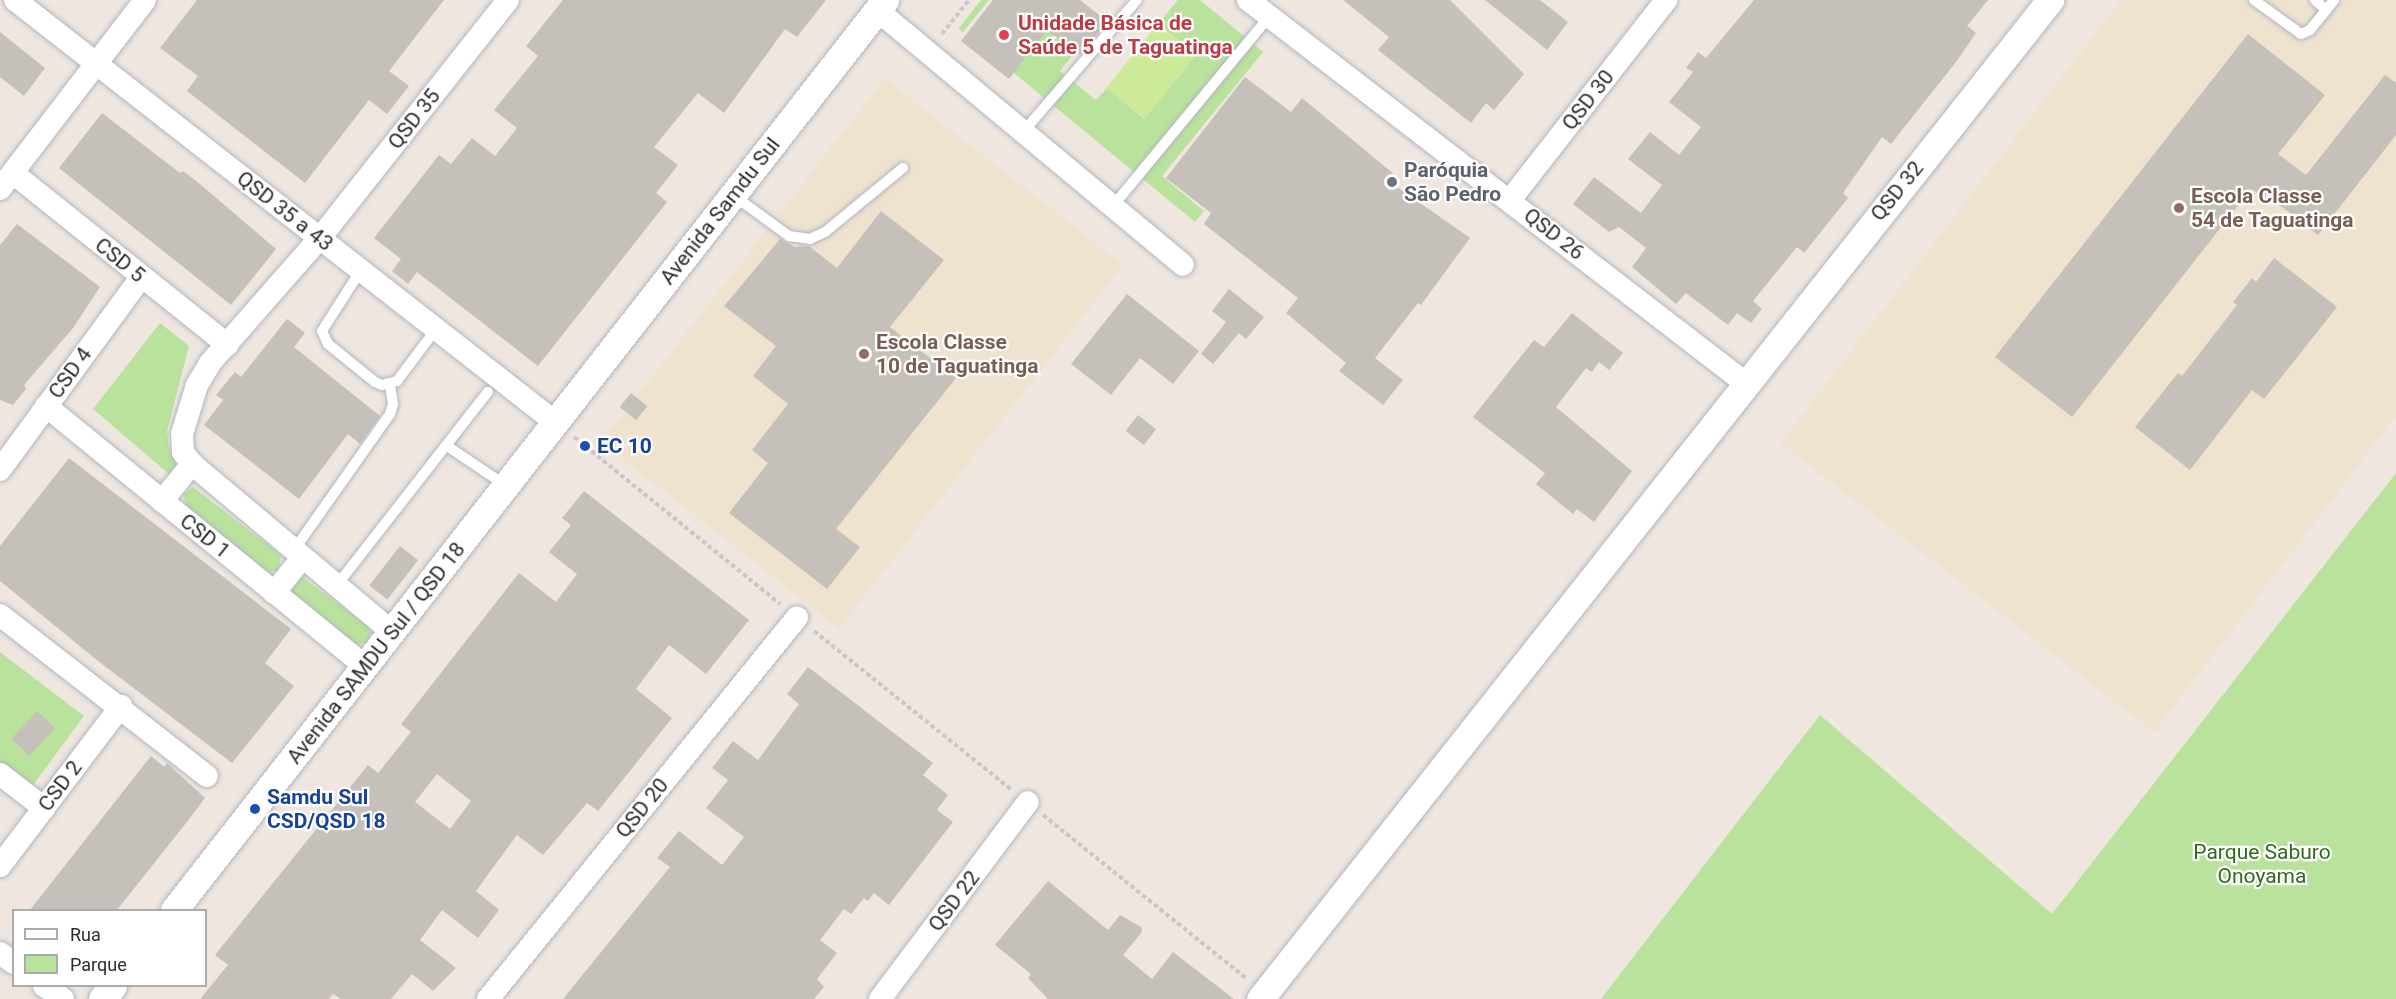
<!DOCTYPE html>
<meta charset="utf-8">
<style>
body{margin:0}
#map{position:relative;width:2396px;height:999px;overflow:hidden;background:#eee6df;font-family:Roboto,sans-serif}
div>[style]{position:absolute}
.education>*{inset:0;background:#efe2cf;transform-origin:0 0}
.green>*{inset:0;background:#b9e39c}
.pitch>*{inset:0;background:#cdea98;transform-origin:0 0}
.building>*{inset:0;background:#c6c0bb;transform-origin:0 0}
.path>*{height:4px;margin-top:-2px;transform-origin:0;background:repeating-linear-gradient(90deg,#c8c8c8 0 4.5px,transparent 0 7.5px)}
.roads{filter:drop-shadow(0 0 2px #b2b6c0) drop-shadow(0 0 2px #b2b6c0)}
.service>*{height:10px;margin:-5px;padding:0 5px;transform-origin:5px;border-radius:5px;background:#fff}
.minor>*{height:22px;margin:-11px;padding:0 11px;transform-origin:11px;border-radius:11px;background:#fff}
.tertiary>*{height:27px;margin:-13.5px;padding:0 13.5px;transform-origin:13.5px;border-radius:13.5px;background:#fff}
.dots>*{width:16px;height:16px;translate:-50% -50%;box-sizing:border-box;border:3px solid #fff;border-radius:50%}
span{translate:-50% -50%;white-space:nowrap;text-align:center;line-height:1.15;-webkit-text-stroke:4.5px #fff;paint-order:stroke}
.health-label{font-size:21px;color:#be3a42;font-weight:700}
.left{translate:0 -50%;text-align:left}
.street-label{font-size:21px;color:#2c2c2c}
.worship-label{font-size:21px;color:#5b616d;font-weight:700}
.education-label{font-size:21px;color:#785e54;font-weight:700}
.transit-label{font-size:21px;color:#164399;font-weight:700}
.park-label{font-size:21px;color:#316a1b}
.legend{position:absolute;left:12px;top:909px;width:195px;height:78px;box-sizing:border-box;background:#fff;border:2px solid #ababab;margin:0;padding:8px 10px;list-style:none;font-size:18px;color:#2c2c2c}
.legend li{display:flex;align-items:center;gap:12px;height:30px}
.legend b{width:30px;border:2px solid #ababab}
</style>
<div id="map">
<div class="education">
<div style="clip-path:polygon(2121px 0,2396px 0,2396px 416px,2154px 732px,1781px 443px)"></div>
<div style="left:885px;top:79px;width:302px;height:461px;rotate:38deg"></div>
</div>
<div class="green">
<div style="clip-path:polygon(981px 0,989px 0,963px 32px,958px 29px)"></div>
<div style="clip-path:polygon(1178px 0,1200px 0,1263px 52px,1162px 176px,1204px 211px,1195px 222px,1009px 69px,1048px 21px,1080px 46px,1060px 71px,1096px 100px,1107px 88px,1144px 119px,1196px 55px,1158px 24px)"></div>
<div style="clip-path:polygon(160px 323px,189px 346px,167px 431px,169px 449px,177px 466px,170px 475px,93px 409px)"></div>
<div style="clip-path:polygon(2396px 473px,2396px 999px,1601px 999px,1820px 715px,2052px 914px)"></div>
<div style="clip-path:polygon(193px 487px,281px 555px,278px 571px,267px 572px,185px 505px,184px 494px)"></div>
<div style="clip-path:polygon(301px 576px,369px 627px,371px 633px,366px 643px,355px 645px,293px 594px,291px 589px)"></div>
<div style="clip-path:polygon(0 652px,84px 716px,28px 792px,0 770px)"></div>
</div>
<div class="pitch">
<div style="left:1158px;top:24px;width:49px;height:82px;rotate:39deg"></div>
</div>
<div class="building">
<div style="clip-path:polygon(197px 0,444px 0,389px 71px,409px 86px,387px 114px,369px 100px,305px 183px,187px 91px,198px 76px,160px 48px)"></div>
<div style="clip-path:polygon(563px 0,826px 0,797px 37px,785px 29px,724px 113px,698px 93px,654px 147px,678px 165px,656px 193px,667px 202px,538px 366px,417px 272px,408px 284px,392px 271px,401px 259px,374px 238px,439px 155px,451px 164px,472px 138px,495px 156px,517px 128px,494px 110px,538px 56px,526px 46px)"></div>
<div style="clip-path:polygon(993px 0,1080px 0,1108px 22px,1080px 55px,1047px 30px,1009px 79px,961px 41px)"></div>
<div style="clip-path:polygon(1343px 0,1450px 0,1524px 74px,1494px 110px,1486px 103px,1471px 123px,1378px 50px,1389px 37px)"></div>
<div style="clip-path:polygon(1485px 0,1540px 0,1568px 22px,1547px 50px)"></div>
<div style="clip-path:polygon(1754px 0,1988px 0,1967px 26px,1976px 33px,1956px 62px,1891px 144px,1882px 137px,1843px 193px,1848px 198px,1804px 253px,1797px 247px,1753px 301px,1762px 309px,1751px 323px,1737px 313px,1728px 325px,1686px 293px,1676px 304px,1632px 267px,1646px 248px,1619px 227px,1609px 232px,1573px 204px,1594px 177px,1641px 213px,1662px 185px,1628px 159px,1650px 132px,1679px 155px,1701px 127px,1669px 102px,1693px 72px,1686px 68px,1698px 52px,1706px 58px)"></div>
<div style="clip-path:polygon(0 32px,45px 68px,24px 96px,0 77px)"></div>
<div style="clip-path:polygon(2248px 34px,2325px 95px,2278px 154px,2306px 175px,2385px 75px,2396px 83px,2396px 135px,2318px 235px,2282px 207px,2251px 189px,2072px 417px,1995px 357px)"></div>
<div style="clip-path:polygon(1245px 77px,1291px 112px,1302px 98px,1395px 175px,1390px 182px,1470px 238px,1421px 305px,1418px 303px,1375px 358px,1403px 380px,1383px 405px,1339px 371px,1346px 363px,1286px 313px,1298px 298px,1204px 224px,1211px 213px,1166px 178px)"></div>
<div style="clip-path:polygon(102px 113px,180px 173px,183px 171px,200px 184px,276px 249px,231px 305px,59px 168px)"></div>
<div style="clip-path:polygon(881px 211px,944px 260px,890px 327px,956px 378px,836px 529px,860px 547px,827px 589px,729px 513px,768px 463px,752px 450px,788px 404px,753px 376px,776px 346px,724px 306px,780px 239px,795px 247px,809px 246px,837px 268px)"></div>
<div style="clip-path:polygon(17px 224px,100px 287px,73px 328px,24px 385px,26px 389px,13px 405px,0 400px,0 245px)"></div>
<div style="clip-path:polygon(2274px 258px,2337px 307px,2264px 399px,2252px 390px,2190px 470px,2135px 427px,2178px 373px,2182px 376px,2237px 305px,2233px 302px,2252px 278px,2256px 282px)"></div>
<div style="clip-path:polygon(1229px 289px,1264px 317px,1246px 339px,1239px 333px,1213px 364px,1201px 354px,1226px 322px,1212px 311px)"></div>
<div style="clip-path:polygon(1127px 294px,1199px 351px,1173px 384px,1140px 358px,1111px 395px,1071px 364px)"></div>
<div style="clip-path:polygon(1572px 313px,1623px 353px,1609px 370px,1599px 362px,1592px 372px,1586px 368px,1556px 407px,1632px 471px,1594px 522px,1577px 509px,1573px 514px,1536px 484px,1545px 473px,1473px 417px,1534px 340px,1544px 347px)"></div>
<div style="clip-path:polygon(287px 319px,305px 333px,294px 347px,380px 416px,360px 444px,348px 434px,299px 499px,204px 425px,223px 400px,216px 395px,235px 372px,241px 377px)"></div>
<div style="left:631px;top:393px;width:21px;height:18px;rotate:39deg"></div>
<div style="left:1138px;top:415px;width:23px;height:20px;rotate:38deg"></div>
<div style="clip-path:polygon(69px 458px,291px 629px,265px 663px,294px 686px,232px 763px,98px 661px,0 581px,0 546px)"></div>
<div style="clip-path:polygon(evenodd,584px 491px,749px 620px,706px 674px,669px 645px,636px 689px,672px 718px,598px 811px,587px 803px,543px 855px,517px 835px,476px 891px,499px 910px,478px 938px,442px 910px,420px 940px,456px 968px,433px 991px,412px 974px,391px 999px,341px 999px,333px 994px,329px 999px,200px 999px,228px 965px,215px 955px,368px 765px,378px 773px,411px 732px,401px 724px,519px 573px,556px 602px,577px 574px,549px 552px,571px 525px,562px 518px,584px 491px,437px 774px,471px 801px,450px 829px,415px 802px,437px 774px)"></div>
<div style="left:400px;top:546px;width:23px;height:50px;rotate:38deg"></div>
<div style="clip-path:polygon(808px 667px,933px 763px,923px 775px,948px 795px,937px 810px,953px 822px,889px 905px,874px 893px,868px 901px,864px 898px,851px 914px,844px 909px,820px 940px,837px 953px,817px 979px,824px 987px,814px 999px,563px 999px,670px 867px,657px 858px,679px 831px,722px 865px,744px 837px,706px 808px,728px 780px,712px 768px,733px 741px,758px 760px,799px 704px,787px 694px)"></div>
<div style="left:37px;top:711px;width:25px;height:38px;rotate:43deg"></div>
<div style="clip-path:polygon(151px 756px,164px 767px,167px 763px,205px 798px,190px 818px,117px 910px,30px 910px)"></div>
<div style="clip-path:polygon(1048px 881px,1108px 930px,1120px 915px,1141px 927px,1142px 932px,1123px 955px,1152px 979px,1173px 952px,1234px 999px,1048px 999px,1028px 978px,1031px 974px,995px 945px)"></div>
</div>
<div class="path">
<div style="left:942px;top:34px;width:43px;rotate:-51.5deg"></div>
<div style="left:574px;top:437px;width:265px;rotate:39deg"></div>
<div style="left:814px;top:631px;width:254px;rotate:38.8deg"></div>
<div style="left:1043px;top:815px;width:260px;rotate:38.8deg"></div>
</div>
<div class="roads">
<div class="service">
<div style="left:2254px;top:0;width:58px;rotate:35.9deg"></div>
<div style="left:2301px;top:34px;width:10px;rotate:-24deg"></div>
<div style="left:2310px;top:30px;width:38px;rotate:-51deg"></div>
<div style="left:2315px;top:0;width:15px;rotate:42deg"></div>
<div style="left:1023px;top:132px;width:174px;rotate:-49.2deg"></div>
<div style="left:733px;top:195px;width:69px;rotate:36.2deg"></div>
<div style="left:789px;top:236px;width:21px;rotate:8deg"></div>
<div style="left:810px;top:239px;width:17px;rotate:-25deg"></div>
<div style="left:825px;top:232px;width:101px;rotate:-39.4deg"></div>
<div style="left:1113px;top:206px;width:245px;rotate:-50.5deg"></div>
<div style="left:361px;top:270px;width:72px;rotate:122.6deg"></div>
<div style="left:322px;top:331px;width:14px;rotate:65deg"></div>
<div style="left:328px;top:344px;width:60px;rotate:39deg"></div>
<div style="left:375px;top:382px;width:8px;rotate:23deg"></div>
<div style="left:382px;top:385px;width:16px;rotate:-15deg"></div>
<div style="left:397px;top:381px;width:65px;rotate:-53.1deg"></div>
<div style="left:447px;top:446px;width:70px;rotate:33.9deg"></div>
<div style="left:294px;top:550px;width:166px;rotate:-54.8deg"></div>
<div style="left:390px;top:414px;width:10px;rotate:-73deg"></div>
<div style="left:393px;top:404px;width:20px;rotate:-99deg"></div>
<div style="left:337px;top:585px;width:245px;rotate:-52deg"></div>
</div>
<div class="minor">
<div style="left:15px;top:0;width:685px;rotate:38.01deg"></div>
<div style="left:1248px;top:0;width:626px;rotate:37.6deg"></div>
<div style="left:877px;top:10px;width:398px;rotate:39.8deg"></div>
<div style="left:13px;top:173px;width:275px;rotate:38.7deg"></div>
<div style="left:0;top:189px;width:238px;rotate:-52.5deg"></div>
<div style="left:1510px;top:200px;width:254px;rotate:-52deg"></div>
<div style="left:46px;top:406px;width:412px;rotate:39.2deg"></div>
<div style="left:0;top:470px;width:239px;rotate:-53.8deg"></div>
<div style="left:162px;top:501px;width:48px;rotate:-51deg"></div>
<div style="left:274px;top:593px;width:45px;rotate:-51.3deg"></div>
<div style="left:0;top:615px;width:262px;rotate:37.9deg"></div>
<div style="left:391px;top:631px;width:260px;rotate:-140deg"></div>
<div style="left:192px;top:464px;width:15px;rotate:-127deg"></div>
<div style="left:183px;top:452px;width:18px;rotate:-93deg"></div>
<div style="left:182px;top:434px;width:51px;rotate:-73deg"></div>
<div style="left:197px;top:385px;width:26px;rotate:-59deg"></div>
<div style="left:210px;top:363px;width:167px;rotate:-48.7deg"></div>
<div style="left:320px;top:238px;width:303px;rotate:-51.7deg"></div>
<div style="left:0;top:774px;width:56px;rotate:37.7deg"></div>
<div style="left:0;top:866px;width:201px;rotate:-52.9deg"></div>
<div style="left:0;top:953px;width:17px;rotate:36deg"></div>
<div style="left:44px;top:986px;width:23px;rotate:34deg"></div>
<div style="left:488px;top:999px;width:491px;rotate:-51deg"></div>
<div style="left:880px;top:999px;width:246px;rotate:-53.1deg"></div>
</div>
<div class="tertiary">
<div style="left:174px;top:910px;width:1155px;rotate:-52deg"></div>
<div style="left:102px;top:999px;width:17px;rotate:-50deg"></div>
<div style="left:1260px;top:999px;width:1274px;rotate:-51.66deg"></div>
</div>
</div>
<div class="dots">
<div style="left:1004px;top:35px;background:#e0444e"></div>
<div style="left:1392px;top:182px;background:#6b7280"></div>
<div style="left:2179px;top:208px;background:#8d6e63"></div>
<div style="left:864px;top:354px;background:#8d6e63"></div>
<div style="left:585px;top:446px;background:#1a4fb4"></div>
<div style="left:255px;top:809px;background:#1a4fb4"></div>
</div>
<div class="health-label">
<span class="left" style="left:1018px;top:35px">Unidade Básica de<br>Saúde 5 de Taguatinga</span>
</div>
<div class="street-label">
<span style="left:1588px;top:100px;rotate:-52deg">QSD 30</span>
<span style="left:414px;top:119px;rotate:-52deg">QSD 35</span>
<span style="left:1897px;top:191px;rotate:-51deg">QSD 32</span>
<span style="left:285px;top:211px;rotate:38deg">QSD 35 a 43</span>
<span style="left:720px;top:211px;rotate:-52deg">Avenida Samdu Sul</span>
<span style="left:1554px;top:234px;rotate:38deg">QSD 26</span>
<span style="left:120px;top:260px;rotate:39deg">CSD 5</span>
<span style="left:70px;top:373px;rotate:-54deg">CSD 4</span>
<span style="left:205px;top:536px;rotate:39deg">CSD 1</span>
<span style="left:376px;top:653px;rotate:-52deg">Avenida SAMDU Sul / QSD 18</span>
<span style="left:60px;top:786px;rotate:-53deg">CSD 2</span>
<span style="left:642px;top:808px;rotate:-51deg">QSD 20</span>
<span style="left:954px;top:901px;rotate:-53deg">QSD 22</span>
</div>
<div class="worship-label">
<span class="left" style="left:1404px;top:182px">Paróquia<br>São Pedro</span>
</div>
<div class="education-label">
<span class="left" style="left:2191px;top:208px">Escola Classe<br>54 de Taguatinga</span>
<span class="left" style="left:876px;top:354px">Escola Classe<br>10 de Taguatinga</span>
</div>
<div class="transit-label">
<span class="left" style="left:597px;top:446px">EC 10</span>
<span class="left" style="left:267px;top:809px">Samdu Sul<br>CSD/QSD 18</span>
</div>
<div class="park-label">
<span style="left:2262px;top:864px">Parque Saburo<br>Onoyama</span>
</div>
<ul class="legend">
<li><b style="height:8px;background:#fff"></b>Rua</li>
<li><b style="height:16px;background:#b9e39c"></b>Parque</li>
</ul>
</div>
